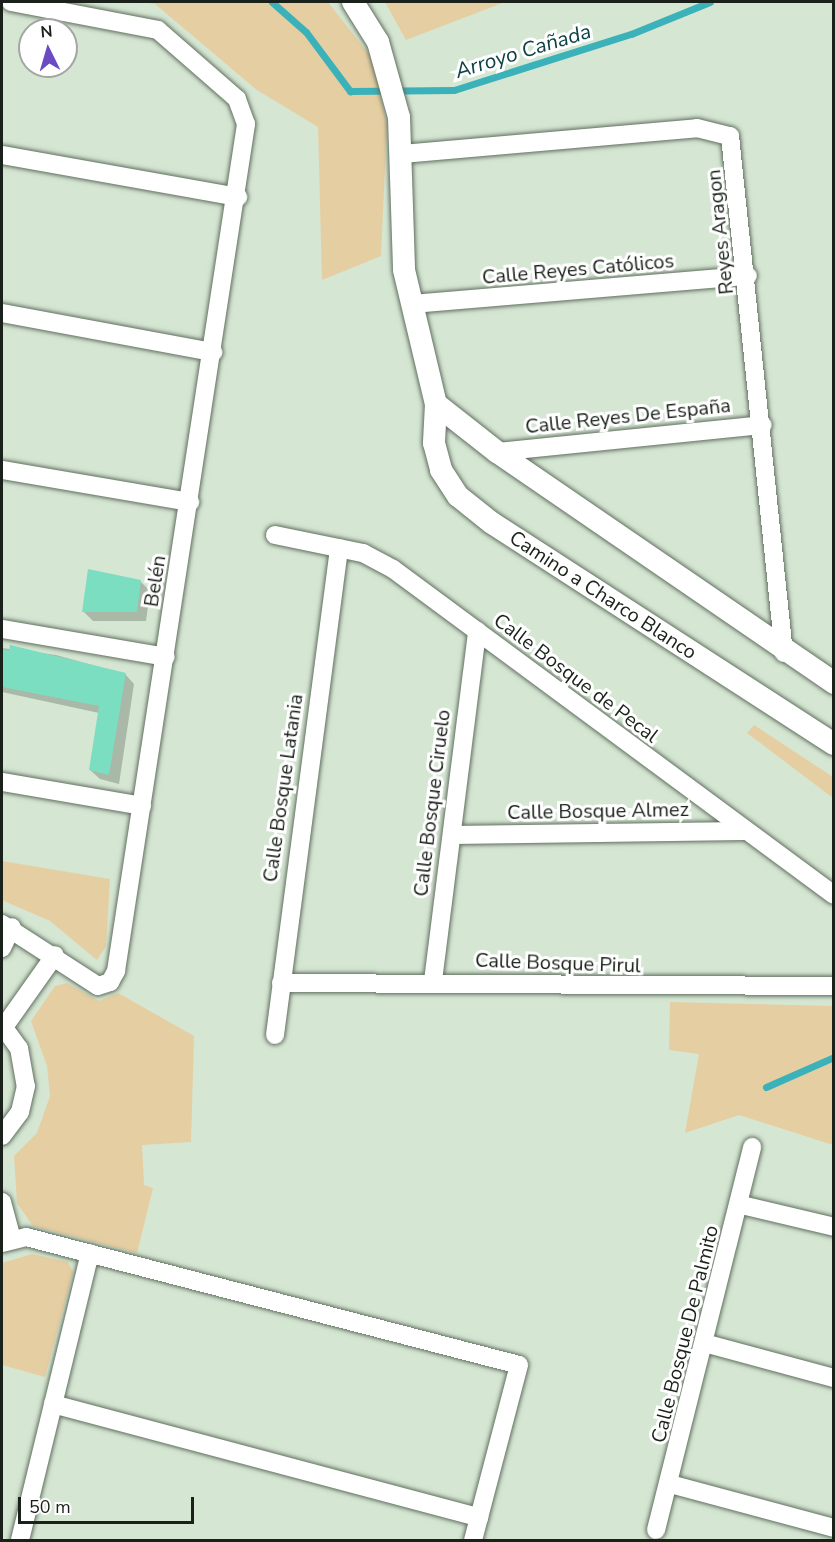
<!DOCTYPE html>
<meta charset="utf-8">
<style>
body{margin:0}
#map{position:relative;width:835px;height:1542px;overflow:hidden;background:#d5e6d3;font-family:"Nunito Sans",sans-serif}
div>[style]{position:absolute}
.green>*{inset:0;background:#e6cea3}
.shadow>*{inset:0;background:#0003}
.stream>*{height:7px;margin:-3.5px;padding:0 3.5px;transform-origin:3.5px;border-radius:3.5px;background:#3bb1b9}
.building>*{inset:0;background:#7cdec1}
.roads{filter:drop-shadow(0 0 2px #61705f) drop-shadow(0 0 2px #61705f)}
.minor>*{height:18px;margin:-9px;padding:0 9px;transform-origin:9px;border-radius:9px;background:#fff}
.tertiary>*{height:22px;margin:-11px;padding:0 11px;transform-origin:11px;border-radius:11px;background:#fff}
span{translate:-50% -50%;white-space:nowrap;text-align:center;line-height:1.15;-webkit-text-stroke:6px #fff;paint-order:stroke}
.street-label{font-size:20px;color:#1a211a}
.water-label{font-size:21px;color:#0c4145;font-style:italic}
.frame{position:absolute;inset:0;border:3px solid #1a211a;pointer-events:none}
.north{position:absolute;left:18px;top:18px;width:60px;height:60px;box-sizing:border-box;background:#fff;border:2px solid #a3a6a3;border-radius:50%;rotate:355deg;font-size:16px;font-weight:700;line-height:24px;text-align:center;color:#1a211a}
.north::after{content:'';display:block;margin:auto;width:21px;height:27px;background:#6b4ac3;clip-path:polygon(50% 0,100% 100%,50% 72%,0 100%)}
.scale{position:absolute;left:18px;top:1497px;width:176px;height:27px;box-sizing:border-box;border:3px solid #1a211a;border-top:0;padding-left:8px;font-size:18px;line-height:21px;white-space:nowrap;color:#1a211a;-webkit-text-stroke:4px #fff;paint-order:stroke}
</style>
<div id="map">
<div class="green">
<div style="clip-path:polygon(142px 2px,328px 2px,372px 58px,387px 125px,381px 256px,322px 280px,318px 127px,257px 90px,155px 4px)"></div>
<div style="clip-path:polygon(385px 2px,505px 2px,406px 40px)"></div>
<div style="clip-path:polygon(754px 725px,833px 777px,833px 798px,747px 733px)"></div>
<div style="clip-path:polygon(2px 861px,110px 879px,106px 946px,97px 960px,50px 921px,2px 900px)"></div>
<div style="clip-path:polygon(67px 983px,99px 1001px,118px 993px,194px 1036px,191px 1142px,142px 1145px,144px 1185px,153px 1188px,137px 1253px,33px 1226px,17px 1203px,14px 1156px,37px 1133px,50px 1096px,47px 1066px,31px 1021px,55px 986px)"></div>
<div style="clip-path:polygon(670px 1002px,833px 1006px,833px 1145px,739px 1115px,685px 1133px,699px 1054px,669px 1050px)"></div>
<div style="clip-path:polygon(32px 1254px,68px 1262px,73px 1272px,45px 1377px,2px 1365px,2px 1263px)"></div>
</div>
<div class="shadow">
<div style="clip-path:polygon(140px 581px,150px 591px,146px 621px,93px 621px,84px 612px)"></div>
<div style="clip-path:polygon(2px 648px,56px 655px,125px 674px,134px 684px,119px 784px,100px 779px,90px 770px,99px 713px,2px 692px)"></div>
</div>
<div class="stream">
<div style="left:272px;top:2px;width:45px;rotate:41.4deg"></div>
<div style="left:306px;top:32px;width:74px;rotate:53.3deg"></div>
<div style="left:350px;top:91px;width:104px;rotate:-0.6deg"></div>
<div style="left:454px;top:90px;width:186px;rotate:-17.6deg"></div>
<div style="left:631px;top:34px;width:85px;rotate:-22.1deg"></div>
<div style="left:766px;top:1087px;width:74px;rotate:-23.8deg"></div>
</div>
<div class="building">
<div style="clip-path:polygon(88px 569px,141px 580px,137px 612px,82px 612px)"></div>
<div style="clip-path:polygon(10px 645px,126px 673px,109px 775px,89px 770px,99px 706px,2px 687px,2px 649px,9px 651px)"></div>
</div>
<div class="roads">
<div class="minor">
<div style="left:402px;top:154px;width:296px;rotate:-5deg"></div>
<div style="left:697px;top:128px;width:34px;rotate:14deg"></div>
<div style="left:730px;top:136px;width:520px;rotate:84.04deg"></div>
<div style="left:2px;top:155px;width:240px;rotate:10.1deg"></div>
<div style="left:412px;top:304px;width:337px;rotate:-4.8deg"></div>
<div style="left:2px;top:313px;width:215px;rotate:10.5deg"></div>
<div style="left:497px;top:452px;width:267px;rotate:-5.8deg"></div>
<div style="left:2px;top:470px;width:191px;rotate:9.7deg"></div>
<div style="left:275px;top:535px;width:90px;rotate:11.6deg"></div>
<div style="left:363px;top:553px;width:34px;rotate:28deg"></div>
<div style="left:393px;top:569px;width:548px;rotate:36.47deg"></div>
<div style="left:2px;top:629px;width:166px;rotate:9.7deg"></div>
<div style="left:2px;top:782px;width:142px;rotate:9.7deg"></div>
<div style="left:452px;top:835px;width:292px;rotate:-0.8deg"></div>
<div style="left:2px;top:924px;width:114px;rotate:32.9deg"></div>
<div style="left:98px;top:986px;width:13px;rotate:-18deg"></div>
<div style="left:110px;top:982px;width:13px;rotate:-61deg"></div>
<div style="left:116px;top:971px;width:857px;rotate:-81.27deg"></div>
<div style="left:246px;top:124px;width:27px;rotate:-110deg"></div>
<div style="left:237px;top:99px;width:105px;rotate:-138.9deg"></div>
<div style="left:158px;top:30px;width:150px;rotate:-169.2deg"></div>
<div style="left:2px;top:948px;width:23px;rotate:-65deg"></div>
<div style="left:433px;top:981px;width:353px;rotate:-82.8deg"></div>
<div style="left:281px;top:983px;width:553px;rotate:0.31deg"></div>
<div style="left:2px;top:1025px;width:29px;rotate:54deg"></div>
<div style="left:19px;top:1048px;width:39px;rotate:80deg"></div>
<div style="left:26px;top:1086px;width:27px;rotate:103deg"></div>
<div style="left:20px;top:1112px;width:30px;rotate:127deg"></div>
<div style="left:4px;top:1027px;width:88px;rotate:-54.7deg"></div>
<div style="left:275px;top:1035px;width:491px;rotate:-82.5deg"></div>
<div style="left:2px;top:1202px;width:39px;rotate:75deg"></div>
<div style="left:742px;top:1205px;width:95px;rotate:13.4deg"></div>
<div style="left:2px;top:1243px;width:25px;rotate:-14deg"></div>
<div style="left:26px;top:1237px;width:509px;rotate:14.55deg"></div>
<div style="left:519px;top:1365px;width:181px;rotate:104.7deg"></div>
<div style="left:704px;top:1343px;width:135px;rotate:15.1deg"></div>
<div style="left:53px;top:1404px;width:441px;rotate:14.9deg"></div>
<div style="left:670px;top:1484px;width:170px;rotate:15deg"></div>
<div style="left:656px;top:1530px;width:395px;rotate:-75.9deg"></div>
<div style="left:20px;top:1540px;width:295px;rotate:-76.3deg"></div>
</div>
<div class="tertiary">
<div style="left:353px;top:2px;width:47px;rotate:58deg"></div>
<div style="left:378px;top:42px;width:78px;rotate:74.4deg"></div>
<div style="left:399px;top:117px;width:153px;rotate:88.1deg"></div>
<div style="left:404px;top:270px;width:138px;rotate:76.6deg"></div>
<div style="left:436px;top:404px;width:39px;rotate:93deg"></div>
<div style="left:434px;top:443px;width:28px;rotate:75deg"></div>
<div style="left:441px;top:470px;width:31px;rotate:57deg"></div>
<div style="left:458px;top:496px;width:43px;rotate:38.5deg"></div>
<div style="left:492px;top:523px;width:407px;rotate:32.9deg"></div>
<div style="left:436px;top:404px;width:78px;rotate:38.2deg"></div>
<div style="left:497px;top:452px;width:409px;rotate:34.4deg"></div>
</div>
</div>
<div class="street-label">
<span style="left:720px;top:232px;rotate:-96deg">Reyes Aragon</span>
<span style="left:578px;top:269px;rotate:-5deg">Calle Reyes Católicos</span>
<span style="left:628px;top:416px;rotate:-6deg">Calle Reyes De España</span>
<span style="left:155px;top:581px;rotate:-81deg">Belén</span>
<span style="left:603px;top:595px;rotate:33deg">Camino a Charco Blanco</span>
<span style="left:576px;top:678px;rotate:37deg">Calle Bosque de Pecal</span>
<span style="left:283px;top:788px;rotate:-82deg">Calle Bosque Latania</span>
<span style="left:432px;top:803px;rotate:-83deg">Calle Bosque Ciruelo</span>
<span style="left:598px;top:811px;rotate:-1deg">Calle Bosque Almez</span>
<span style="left:558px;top:963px;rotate:2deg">Calle Bosque Pirul</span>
<span style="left:685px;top:1334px;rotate:-76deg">Calle Bosque De Palmito</span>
</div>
<div class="water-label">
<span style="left:523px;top:51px;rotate:-17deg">Arroyo Cañada</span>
</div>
<div class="frame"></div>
<div class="north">N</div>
<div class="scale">50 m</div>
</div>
